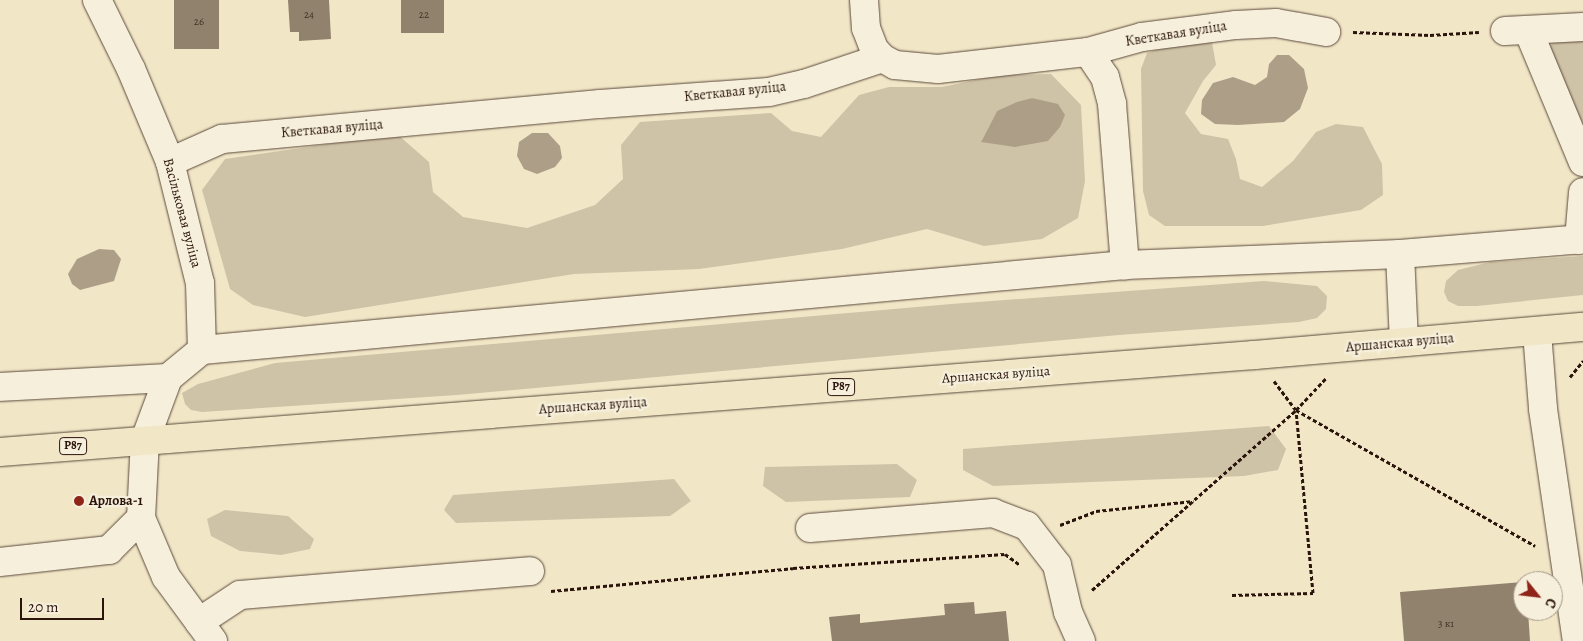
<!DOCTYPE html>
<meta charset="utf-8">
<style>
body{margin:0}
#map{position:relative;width:1583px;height:641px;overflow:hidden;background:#f1e7c7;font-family:Alegreya,serif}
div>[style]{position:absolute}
.green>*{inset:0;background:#cfc3a7}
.water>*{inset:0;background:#ad9f87}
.building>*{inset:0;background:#91826d;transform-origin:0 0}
.path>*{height:3px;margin-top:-1.5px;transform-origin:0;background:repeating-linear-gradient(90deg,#2a140c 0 4px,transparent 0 6.5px)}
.roads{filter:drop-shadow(0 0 1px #5c493b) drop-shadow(0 0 1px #5c493b)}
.minor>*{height:28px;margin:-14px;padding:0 14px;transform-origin:14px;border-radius:14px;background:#f6efdb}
.major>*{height:28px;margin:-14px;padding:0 14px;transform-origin:14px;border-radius:14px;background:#f1e7c7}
.dots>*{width:14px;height:14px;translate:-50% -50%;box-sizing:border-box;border:2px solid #f6efdb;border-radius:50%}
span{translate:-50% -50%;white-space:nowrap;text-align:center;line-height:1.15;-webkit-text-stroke:4.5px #f6efdb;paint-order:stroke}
.number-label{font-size:11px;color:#443024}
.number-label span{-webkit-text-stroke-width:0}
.shield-label span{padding:1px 4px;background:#f6efdb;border:1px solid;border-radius:4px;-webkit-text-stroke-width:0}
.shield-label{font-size:12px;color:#2a140c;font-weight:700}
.street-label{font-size:14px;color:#2a140c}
.poi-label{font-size:14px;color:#2a140c;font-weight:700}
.left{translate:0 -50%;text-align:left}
.north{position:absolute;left:1513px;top:571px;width:50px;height:50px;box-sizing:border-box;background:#f6efdb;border:1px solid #a49788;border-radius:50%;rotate:119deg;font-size:14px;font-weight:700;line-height:20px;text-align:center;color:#2a140c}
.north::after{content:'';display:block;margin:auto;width:18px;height:22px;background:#8f2418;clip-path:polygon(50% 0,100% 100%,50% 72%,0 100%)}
.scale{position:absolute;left:20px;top:598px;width:84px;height:22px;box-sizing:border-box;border:2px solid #2a140c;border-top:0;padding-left:6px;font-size:15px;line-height:18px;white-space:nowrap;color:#2a140c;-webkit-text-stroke:4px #f6efdb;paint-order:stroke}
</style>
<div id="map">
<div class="green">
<div style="clip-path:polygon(1558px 35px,1583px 35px,1583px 137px,1547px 51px)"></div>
<div style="clip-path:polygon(1212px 42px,1216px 65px,1203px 81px,1185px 113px,1201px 134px,1228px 139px,1236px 159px,1240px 179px,1262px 187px,1293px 161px,1316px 132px,1336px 124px,1363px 127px,1382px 164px,1383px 195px,1361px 210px,1263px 226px,1165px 226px,1149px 215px,1143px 191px,1141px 69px,1147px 53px,1178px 43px)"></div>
<div style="clip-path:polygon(evenodd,1051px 74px,1081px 105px,1085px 181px,1078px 218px,1042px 239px,984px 246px,927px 229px,842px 249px,699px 269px,574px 274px,305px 317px,253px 305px,230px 289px,202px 190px,225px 159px,397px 134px,429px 162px,433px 192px,463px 217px,527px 228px,595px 205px,623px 179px,621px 145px,640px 122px,771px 113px,792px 131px,821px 137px,859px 95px,889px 87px,942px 87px,999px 75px,1051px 74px,1032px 98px,1045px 102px,981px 142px,997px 111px,1032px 98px)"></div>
<div style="clip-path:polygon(1583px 256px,1583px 295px,1477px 306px,1458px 306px,1448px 301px,1444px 292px,1446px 281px,1458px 270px,1490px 262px)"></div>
<div style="clip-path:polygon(1264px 281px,1317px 286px,1327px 296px,1326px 309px,1317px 318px,1299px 322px,1119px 335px,457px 395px,202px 412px,191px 410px,185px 404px,182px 393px,198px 384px,275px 363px,951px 304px)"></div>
<div style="clip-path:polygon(1269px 426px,1286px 449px,1278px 470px,1244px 476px,993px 486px,963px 470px,963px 449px)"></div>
<div style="clip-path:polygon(897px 464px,917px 480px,910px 497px,786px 502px,763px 486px,765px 467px)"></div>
<div style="clip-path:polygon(674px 479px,691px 501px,670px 516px,456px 523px,444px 510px,453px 495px)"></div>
<div style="clip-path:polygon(225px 510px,288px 516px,314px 539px,310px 549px,281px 555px,240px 551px,211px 536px,207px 519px)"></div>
</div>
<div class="water">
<div style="clip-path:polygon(1277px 55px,1289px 55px,1304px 69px,1308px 88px,1300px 109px,1284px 122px,1238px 125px,1215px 124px,1201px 114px,1202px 100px,1213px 83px,1233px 77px,1255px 85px,1267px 77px,1269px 64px)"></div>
<div style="clip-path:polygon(1032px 98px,1058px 104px,1065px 115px,1060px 127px,1048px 141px,1015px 147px,981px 142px,997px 111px,1017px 102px)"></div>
<div style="clip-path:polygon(532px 133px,548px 133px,560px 146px,562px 158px,555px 167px,537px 174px,524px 169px,517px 156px,519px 142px)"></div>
<div style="clip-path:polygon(99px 249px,114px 250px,121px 259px,114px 281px,80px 290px,72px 284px,68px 274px,77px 259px)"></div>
</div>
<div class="building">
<div style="left:174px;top:0;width:45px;height:49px"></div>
<div style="clip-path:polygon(288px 0,329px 0,331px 39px,299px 41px,299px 32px,290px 32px)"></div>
<div style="left:401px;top:0;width:43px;height:33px"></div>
<div style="clip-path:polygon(1523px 582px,1523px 611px,1528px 611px,1530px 641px,1404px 641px,1400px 592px)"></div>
<div style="clip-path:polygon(974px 602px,975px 614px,1006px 611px,1009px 641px,832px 641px,829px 617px,860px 614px,860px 623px,945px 615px,944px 604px)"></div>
</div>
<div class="path">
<div style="left:1353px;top:32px;width:77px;rotate:2.2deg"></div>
<div style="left:1430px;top:35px;width:49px;rotate:-3.5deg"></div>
<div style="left:1570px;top:377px;width:21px;rotate:-51deg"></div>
<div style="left:1274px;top:381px;width:36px;rotate:53deg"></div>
<div style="left:1296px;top:410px;width:275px;rotate:29.6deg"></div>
<div style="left:1060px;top:525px;width:39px;rotate:-21deg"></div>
<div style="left:1096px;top:511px;width:98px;rotate:-5.9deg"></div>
<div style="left:1092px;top:590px;width:272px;rotate:-41.4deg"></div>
<div style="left:1296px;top:410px;width:44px;rotate:-46.8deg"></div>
<div style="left:551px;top:591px;width:243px;rotate:-5.4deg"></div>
<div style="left:793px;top:568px;width:212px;rotate:-3.8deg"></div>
<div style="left:1005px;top:554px;width:19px;rotate:36deg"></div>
<div style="left:1232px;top:595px;width:81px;rotate:-1.4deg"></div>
<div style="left:1313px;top:593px;width:183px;rotate:-95.3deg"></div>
</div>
<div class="roads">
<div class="minor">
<div style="left:97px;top:0;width:77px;rotate:63.8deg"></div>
<div style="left:131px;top:69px;width:101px;rotate:67.2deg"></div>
<div style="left:170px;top:162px;width:125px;rotate:76.1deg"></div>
<div style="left:200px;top:283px;width:67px;rotate:88.3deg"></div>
<div style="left:864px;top:0;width:28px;rotate:86deg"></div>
<div style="left:866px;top:28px;width:22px;rotate:69deg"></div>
<div style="left:874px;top:49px;width:12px;rotate:48deg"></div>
<div style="left:1528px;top:30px;width:143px;rotate:67.4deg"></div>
<div style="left:1505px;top:31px;width:78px;rotate:-2.9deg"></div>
<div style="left:1088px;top:52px;width:30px;rotate:56deg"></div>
<div style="left:1105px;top:77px;width:28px;rotate:75deg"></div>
<div style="left:1112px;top:104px;width:162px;rotate:85.4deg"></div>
<div style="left:170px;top:162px;width:57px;rotate:-23.9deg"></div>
<div style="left:222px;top:139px;width:380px;rotate:-5.3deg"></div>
<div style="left:600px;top:104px;width:169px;rotate:-4.1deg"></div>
<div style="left:769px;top:92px;width:36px;rotate:-13deg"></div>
<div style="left:804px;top:84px;width:82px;rotate:-18.4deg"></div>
<div style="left:882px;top:58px;width:15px;rotate:28deg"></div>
<div style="left:895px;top:65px;width:43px;rotate:5.3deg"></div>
<div style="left:938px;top:69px;width:151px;rotate:-6.5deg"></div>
<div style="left:1088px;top:52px;width:56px;rotate:-15.5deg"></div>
<div style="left:1142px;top:37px;width:95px;rotate:-7.3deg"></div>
<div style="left:1236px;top:25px;width:40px;rotate:-2.9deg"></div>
<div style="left:1276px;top:23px;width:51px;rotate:10.2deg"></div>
<div style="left:1579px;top:240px;width:48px;rotate:-85.2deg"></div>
<div style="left:1400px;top:254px;width:88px;rotate:87.4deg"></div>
<div style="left:1537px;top:332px;width:77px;rotate:85.5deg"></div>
<div style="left:1543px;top:409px;width:234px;rotate:81.7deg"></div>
<div style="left:0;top:387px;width:168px;rotate:-3.1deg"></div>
<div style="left:810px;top:528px;width:184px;rotate:-4.7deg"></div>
<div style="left:993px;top:513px;width:36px;rotate:21deg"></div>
<div style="left:1027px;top:526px;width:49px;rotate:52.4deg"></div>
<div style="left:1057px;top:565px;width:48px;rotate:76.8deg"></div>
<div style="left:1068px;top:612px;width:32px;rotate:66deg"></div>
<div style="left:0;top:562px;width:110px;rotate:-6.3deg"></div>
<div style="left:109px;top:550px;width:45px;rotate:-45deg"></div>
<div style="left:199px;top:622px;width:49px;rotate:-33.4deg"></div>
<div style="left:240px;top:595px;width:291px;rotate:-4.7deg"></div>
<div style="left:213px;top:641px;width:79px;rotate:-126.3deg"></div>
<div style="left:166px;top:577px;width:64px;rotate:-113deg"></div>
<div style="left:141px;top:518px;width:78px;rotate:-87.1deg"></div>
<div style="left:145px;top:440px;width:66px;rotate:-69.6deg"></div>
<div style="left:168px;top:378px;width:44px;rotate:-39.5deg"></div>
<div style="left:202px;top:350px;width:927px;rotate:-5.26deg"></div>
<div style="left:1125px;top:265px;width:275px;rotate:-2.3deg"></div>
<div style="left:1400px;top:254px;width:184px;rotate:-4.7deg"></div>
</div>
<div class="major">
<div style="left:0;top:452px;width:1258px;rotate:-4.42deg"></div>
<div style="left:1254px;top:355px;width:330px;rotate:-4.9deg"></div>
</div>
</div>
<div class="dots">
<div style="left:79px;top:501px;background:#8f2418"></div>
</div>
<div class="number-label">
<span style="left:309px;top:15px">24</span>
<span style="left:424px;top:15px">22</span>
<span style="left:199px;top:22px">26</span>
<span style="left:1446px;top:624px">3 к1</span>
</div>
<div class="shield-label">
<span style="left:841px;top:387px">Р87</span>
<span style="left:73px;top:446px">Р87</span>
</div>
<div class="street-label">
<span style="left:1176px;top:34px;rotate:-9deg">Кветкавая вуліца</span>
<span style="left:735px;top:92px;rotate:-6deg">Кветкавая вуліца</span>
<span style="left:332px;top:129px;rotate:-5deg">Кветкавая вуліца</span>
<span style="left:182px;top:213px;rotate:75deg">Васільковая вуліца</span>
<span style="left:1400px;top:343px;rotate:-5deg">Аршанская вуліца</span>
<span style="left:996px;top:375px;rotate:-4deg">Аршанская вуліца</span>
<span style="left:593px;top:406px;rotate:-4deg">Аршанская вуліца</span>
</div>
<div class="poi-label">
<span class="left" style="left:89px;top:501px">Арлова-1</span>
</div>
<div class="north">С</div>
<div class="scale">20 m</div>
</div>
